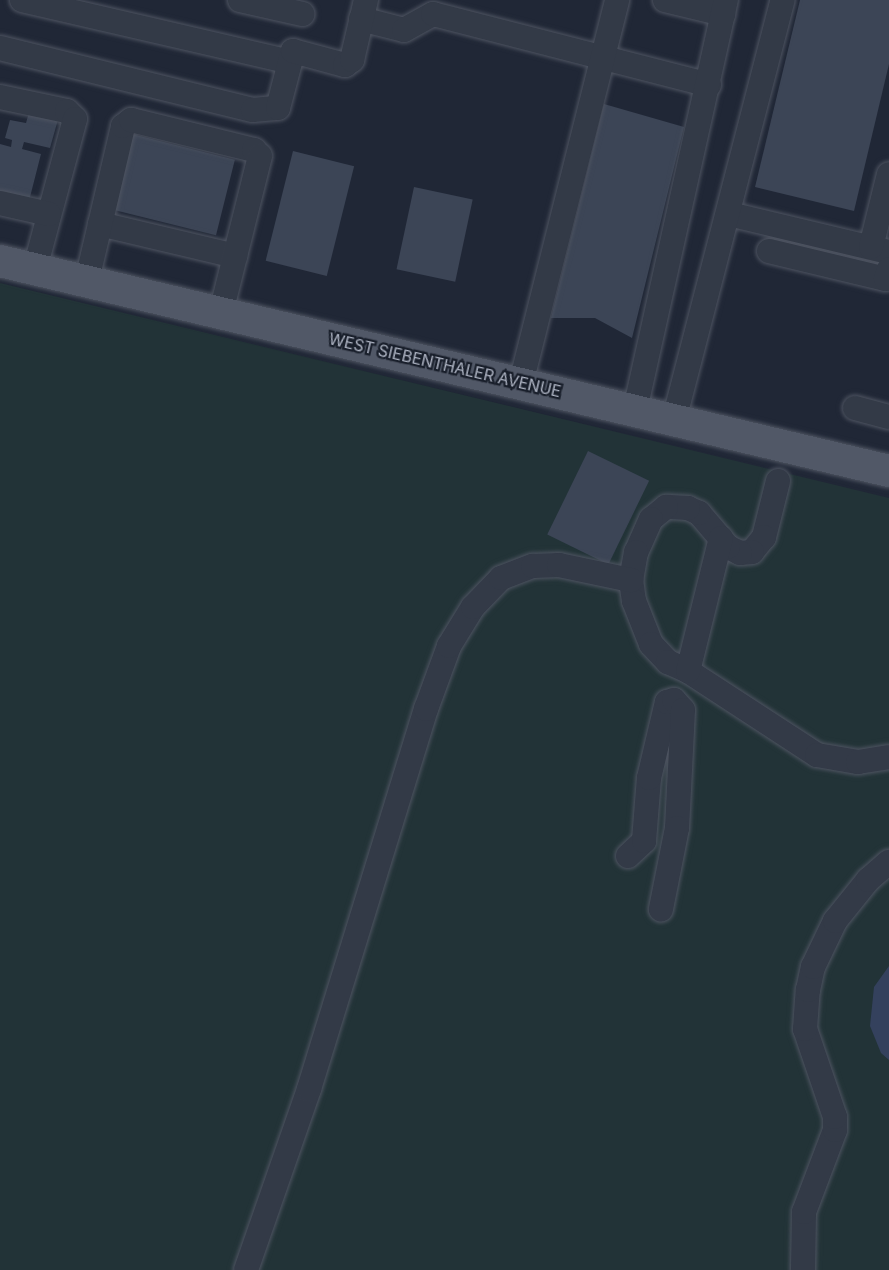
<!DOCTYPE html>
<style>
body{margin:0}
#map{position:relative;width:889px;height:1270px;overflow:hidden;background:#202736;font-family:Inter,sans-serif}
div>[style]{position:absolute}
.green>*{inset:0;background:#223337}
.water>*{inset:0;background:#34415d}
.building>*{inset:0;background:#3c4556;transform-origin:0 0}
.roads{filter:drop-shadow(0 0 2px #4e5461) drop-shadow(0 0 2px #4e5461)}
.minor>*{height:24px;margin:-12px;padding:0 12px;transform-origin:12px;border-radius:12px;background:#333a47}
.major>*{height:32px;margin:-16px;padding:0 16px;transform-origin:16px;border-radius:16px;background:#515867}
span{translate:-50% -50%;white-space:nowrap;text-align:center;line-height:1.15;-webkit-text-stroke:4.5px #191f2b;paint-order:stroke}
.street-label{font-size:16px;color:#aeb4c3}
</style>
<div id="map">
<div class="green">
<div style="clip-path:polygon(0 283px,889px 498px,889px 1270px,0 1270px)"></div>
</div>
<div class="water">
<div style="clip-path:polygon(889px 966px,889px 1060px,881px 1053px,870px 1026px,874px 987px)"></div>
</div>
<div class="building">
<div style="clip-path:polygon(800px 0,889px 0,889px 64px,854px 211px,755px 187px)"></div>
<div style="clip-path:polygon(604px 104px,684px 127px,632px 338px,595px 318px,551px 318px)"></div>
<div style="clip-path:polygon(30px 109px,59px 116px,50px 148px,24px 142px,22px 149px,41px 154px,29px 201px,0 193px,0 144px,11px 147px,12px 140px,5px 138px,10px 120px,26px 123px)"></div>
<div style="left:132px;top:134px;width:106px;height:78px;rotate:14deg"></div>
<div style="left:293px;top:151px;width:63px;height:113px;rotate:14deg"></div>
<div style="left:414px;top:187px;width:60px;height:84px;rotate:12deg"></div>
<div style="left:588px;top:451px;width:68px;height:93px;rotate:26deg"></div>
</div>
<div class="roads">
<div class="minor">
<div style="left:22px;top:0;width:275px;rotate:13deg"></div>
<div style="left:240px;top:0;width:64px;rotate:12.7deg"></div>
<div style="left:665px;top:0;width:60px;rotate:13.6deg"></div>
<div style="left:361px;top:19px;width:44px;rotate:14.3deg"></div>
<div style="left:404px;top:30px;width:33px;rotate:-29deg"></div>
<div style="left:433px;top:14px;width:285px;rotate:14.4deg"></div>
<div style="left:0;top:48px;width:260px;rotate:13.8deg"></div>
<div style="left:253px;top:110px;width:25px;rotate:-5deg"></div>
<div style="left:278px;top:108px;width:59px;rotate:-75.3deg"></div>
<div style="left:293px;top:51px;width:54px;rotate:15.1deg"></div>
<div style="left:345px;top:65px;width:9px;rotate:-36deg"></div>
<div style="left:352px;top:60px;width:62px;rotate:-76.9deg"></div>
<div style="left:0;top:97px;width:68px;rotate:11.8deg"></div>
<div style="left:67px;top:111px;width:11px;rotate:45deg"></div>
<div style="left:75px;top:119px;width:154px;rotate:105deg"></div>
<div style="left:0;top:203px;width:50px;rotate:12.7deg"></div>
<div style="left:729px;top:214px;width:164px;rotate:13.4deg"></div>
<div style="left:100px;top:224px;width:139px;rotate:13.3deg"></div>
<div style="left:871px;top:247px;width:75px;rotate:-76.1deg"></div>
<div style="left:769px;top:251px;width:120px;rotate:13.5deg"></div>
<div style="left:886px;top:279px;width:10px;rotate:-73deg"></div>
<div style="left:87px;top:280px;width:158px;rotate:-76.8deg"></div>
<div style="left:123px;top:126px;width:10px;rotate:-37deg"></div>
<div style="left:131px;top:120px;width:127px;rotate:13.7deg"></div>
<div style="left:254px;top:150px;width:8px;rotate:45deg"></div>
<div style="left:260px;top:156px;width:161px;rotate:104deg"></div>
<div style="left:521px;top:383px;width:395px;rotate:-75.9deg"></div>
<div style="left:855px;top:408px;width:35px;rotate:15deg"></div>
<div style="left:635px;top:410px;width:420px;rotate:-77.5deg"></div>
<div style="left:674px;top:420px;width:434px;rotate:-75.5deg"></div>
<div style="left:778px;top:481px;width:58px;rotate:104deg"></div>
<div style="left:764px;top:537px;width:19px;rotate:129deg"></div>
<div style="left:752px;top:552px;width:12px;rotate:175deg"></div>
<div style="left:740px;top:553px;width:13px;rotate:-153deg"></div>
<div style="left:728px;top:547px;width:45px;rotate:-130.5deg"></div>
<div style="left:699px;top:513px;width:12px;rotate:-156deg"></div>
<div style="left:688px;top:508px;width:22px;rotate:-177deg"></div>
<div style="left:666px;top:507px;width:19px;rotate:141deg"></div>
<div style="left:651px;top:519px;width:36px;rotate:114deg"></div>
<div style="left:636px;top:552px;width:28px;rotate:100deg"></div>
<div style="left:631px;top:580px;width:21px;rotate:82deg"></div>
<div style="left:634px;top:601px;width:46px;rotate:68.4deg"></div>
<div style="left:651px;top:644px;width:25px;rotate:47deg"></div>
<div style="left:668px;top:662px;width:22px;rotate:24deg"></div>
<div style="left:688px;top:671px;width:154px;rotate:33.1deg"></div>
<div style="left:817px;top:755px;width:42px;rotate:9.7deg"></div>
<div style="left:858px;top:762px;width:31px;rotate:-9deg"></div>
<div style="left:688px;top:671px;width:137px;rotate:-76.1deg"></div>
<div style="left:628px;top:856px;width:22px;rotate:-43deg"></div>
<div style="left:644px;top:841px;width:63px;rotate:-85.5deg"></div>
<div style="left:649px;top:778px;width:78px;rotate:-76.7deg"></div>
<div style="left:667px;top:702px;width:7px;rotate:-16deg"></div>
<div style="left:674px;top:700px;width:13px;rotate:48deg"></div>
<div style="left:683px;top:710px;width:118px;rotate:92.9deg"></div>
<div style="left:677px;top:828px;width:83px;rotate:101.2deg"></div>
<div style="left:246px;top:1270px;width:192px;rotate:-70.8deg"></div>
<div style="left:309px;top:1089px;width:398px;rotate:-72.9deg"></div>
<div style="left:426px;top:709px;width:67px;rotate:-69.9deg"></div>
<div style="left:449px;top:646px;width:46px;rotate:-58.4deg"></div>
<div style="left:473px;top:607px;width:40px;rotate:-46deg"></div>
<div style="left:501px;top:578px;width:34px;rotate:-21deg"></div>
<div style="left:533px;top:566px;width:26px;rotate:-2deg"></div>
<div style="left:559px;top:565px;width:74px;rotate:11.8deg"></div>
<div style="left:803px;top:1270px;width:58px;rotate:-89deg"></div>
<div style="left:804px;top:1212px;width:88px;rotate:-69.3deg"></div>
<div style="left:835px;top:1130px;width:13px;rotate:-90deg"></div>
<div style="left:835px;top:1117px;width:93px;rotate:-108.8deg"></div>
<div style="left:805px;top:1029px;width:39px;rotate:-86deg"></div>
<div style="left:808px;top:990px;width:24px;rotate:-78deg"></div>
<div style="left:813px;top:967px;width:51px;rotate:-64.4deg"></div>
<div style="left:835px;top:921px;width:53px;rotate:-51.2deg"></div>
<div style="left:868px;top:880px;width:28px;rotate:-41deg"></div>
</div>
<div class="major">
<div style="left:0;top:261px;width:913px;rotate:13.29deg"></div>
</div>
</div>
<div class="street-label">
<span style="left:445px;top:365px;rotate:13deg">WEST SIEBENTHALER AVENUE</span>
</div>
</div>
